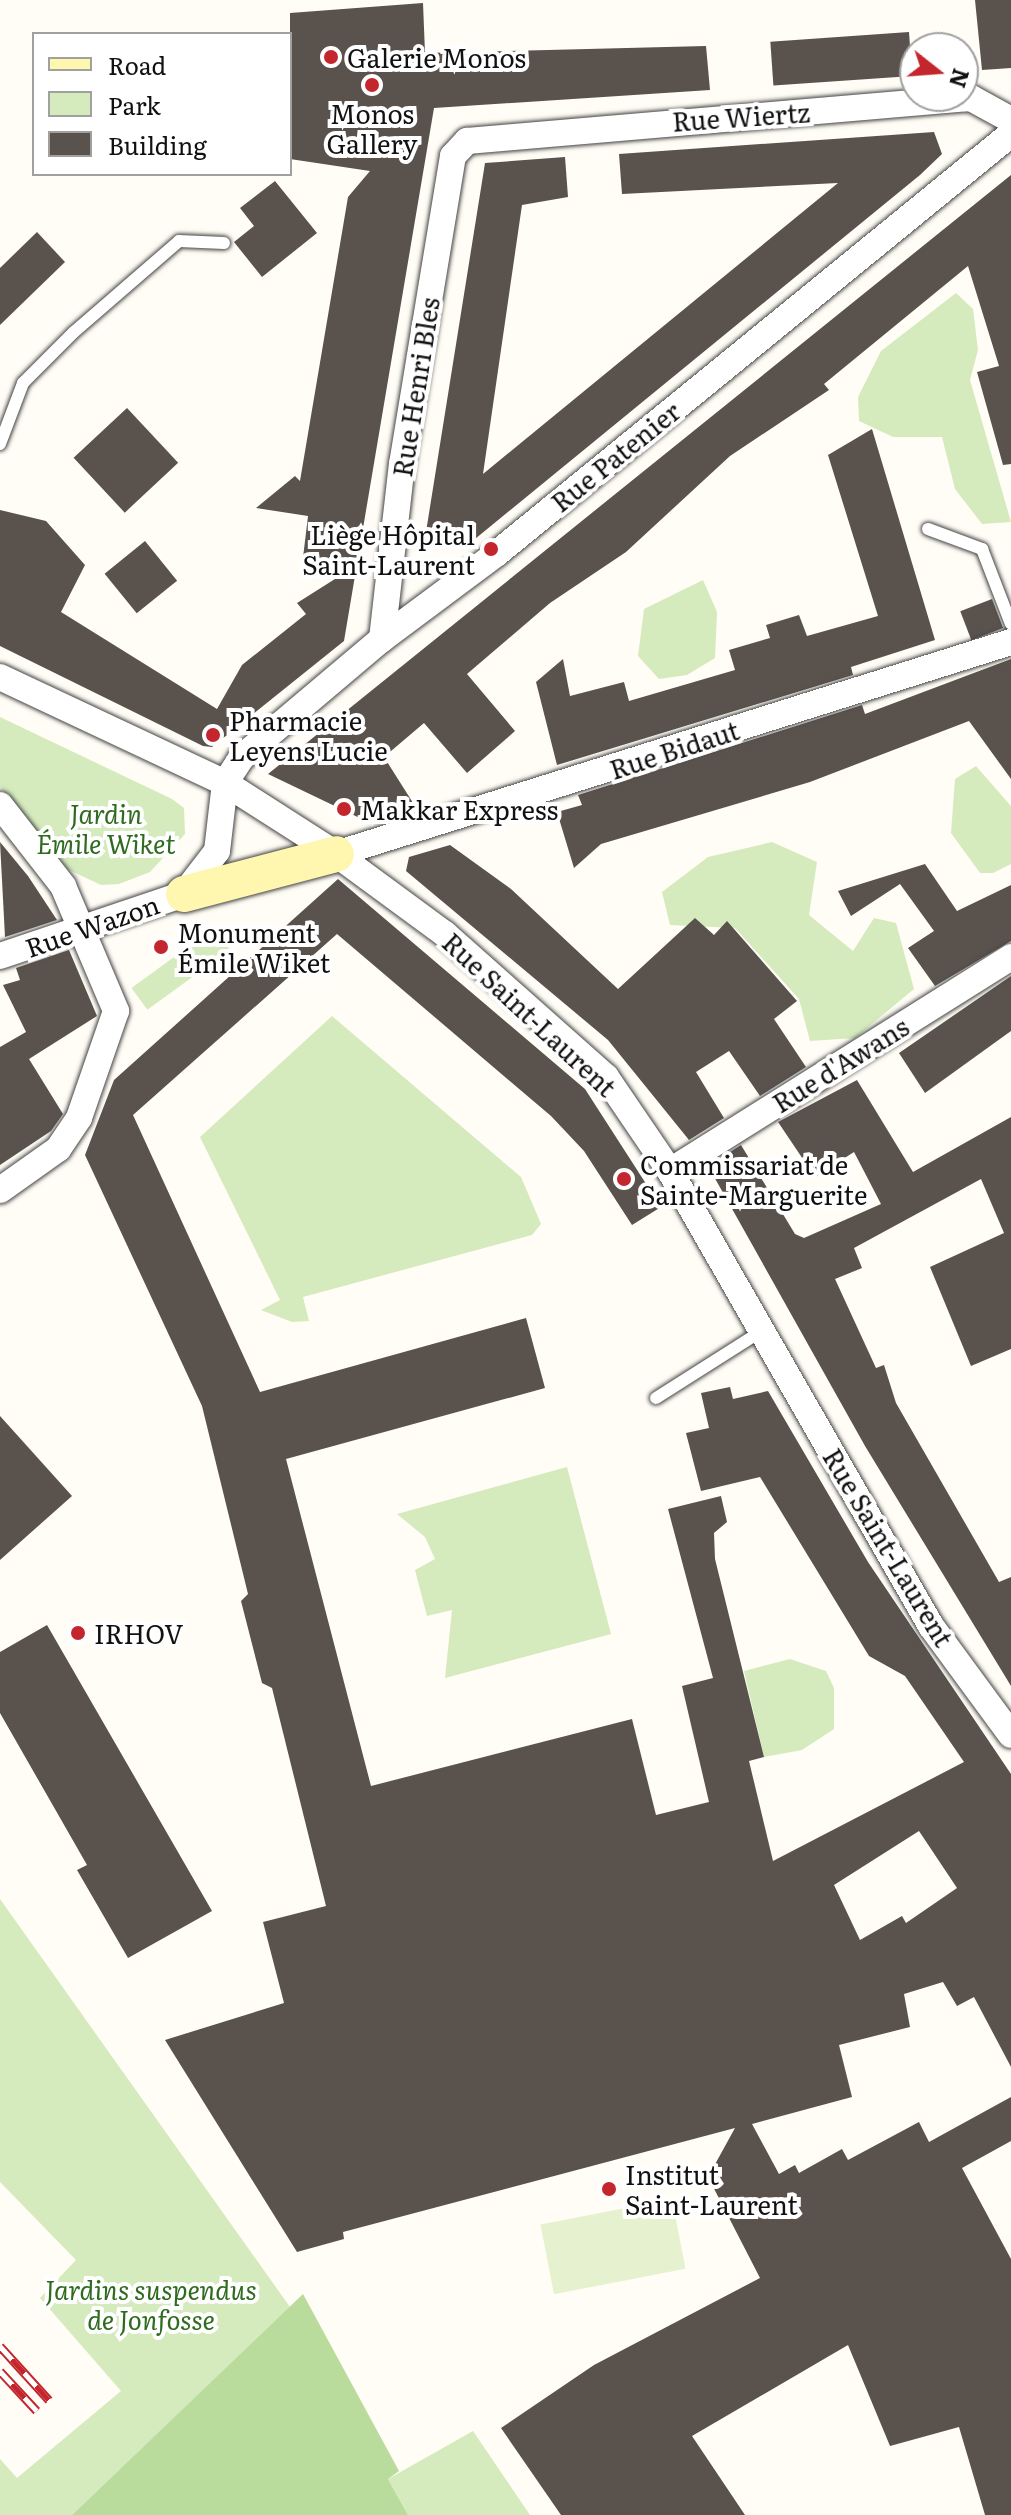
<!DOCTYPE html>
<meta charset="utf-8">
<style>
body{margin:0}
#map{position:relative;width:1011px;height:2515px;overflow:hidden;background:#fffdf5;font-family:Literata,serif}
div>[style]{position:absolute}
.green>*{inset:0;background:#d5ebbd;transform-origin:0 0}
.forest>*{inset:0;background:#b9dc9c}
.pitch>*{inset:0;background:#e6f2cf;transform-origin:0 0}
.building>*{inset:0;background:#5a524d;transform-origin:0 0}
.roads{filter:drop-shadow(0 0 2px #444) drop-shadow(0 0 2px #444)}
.lane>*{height:12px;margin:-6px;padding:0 6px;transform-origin:6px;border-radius:6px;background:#fff}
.street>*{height:26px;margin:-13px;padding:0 13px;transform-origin:13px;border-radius:13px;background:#fff}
.secondary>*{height:36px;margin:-18px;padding:0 18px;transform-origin:18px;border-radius:18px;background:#fff6b0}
.rail>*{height:9px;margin-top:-4.5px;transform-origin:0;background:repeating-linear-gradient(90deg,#fff 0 18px,#c4262e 0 36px);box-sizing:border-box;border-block:2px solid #c4262e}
.dots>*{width:22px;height:22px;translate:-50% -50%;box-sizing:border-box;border:4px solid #fff;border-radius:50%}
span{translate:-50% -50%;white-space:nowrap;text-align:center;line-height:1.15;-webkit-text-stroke:8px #fff;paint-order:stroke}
.poi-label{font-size:26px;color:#111}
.left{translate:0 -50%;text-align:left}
.right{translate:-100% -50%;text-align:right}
.street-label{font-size:26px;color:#111}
.park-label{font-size:26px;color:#2f6b1f;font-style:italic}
.legend{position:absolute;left:32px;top:32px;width:260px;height:144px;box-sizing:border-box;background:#fff;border:2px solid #a0a0a0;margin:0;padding:10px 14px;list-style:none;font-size:24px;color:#111}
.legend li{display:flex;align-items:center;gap:16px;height:40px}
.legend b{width:40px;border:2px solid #a0a0a0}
.north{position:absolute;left:899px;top:32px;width:80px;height:80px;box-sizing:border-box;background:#fff;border:2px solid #a0a0a0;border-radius:50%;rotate:107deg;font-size:22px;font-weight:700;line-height:32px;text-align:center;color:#111}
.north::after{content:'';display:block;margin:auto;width:28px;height:36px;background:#c4262e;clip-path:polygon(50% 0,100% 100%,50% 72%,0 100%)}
</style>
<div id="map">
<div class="green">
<div style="clip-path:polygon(956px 293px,973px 309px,978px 350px,970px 380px,1011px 522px,982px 524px,955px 489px,942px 437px,893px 437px,859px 421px,858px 397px,881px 351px)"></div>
<div style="clip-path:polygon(703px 580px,717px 612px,715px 658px,687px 675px,659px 679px,638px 656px,644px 609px)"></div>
<div style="clip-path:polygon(0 717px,172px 799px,184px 808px,185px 834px,150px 872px,119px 884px,101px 885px,67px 869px,0 787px)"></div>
<div style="clip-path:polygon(976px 766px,1011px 806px,1011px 864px,993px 873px,980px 873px,951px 833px,955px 779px)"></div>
<div style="clip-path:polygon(772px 842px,817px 862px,809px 915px,853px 951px,874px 918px,896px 923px,914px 989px,855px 1038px,810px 1041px,799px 999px,735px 928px,670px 925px,662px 892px,708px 857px)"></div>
<div style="left:214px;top:928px;width:27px;height:102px;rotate:54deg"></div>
<div style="clip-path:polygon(332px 1016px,521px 1177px,541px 1224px,532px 1235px,303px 1297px,309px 1321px,292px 1322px,261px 1310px,280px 1300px,200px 1137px)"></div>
<div style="clip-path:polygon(567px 1467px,611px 1634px,445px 1678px,452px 1610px,427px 1616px,415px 1570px,435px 1559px,425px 1537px,397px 1514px)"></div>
<div style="clip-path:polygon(790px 1659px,826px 1671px,834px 1688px,834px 1729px,802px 1750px,764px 1757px,744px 1671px)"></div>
<div style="clip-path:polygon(0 1899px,290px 2307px,72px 2515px,0 2515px,0 2459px,17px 2478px,121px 2391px,40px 2298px,76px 2260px,0 2182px)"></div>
<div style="clip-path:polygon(473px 2431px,530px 2515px,408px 2515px,388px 2479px)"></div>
</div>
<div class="forest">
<div style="clip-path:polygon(303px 2294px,399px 2471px,388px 2479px,408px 2515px,72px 2515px)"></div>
</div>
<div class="pitch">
<div style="left:672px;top:2199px;width:71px;height:134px;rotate:79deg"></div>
</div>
<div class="building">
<div style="clip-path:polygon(975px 0,1011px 0,1011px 68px,982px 70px)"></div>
<div style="clip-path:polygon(423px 3px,425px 53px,706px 46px,710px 90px,434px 108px,344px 641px,212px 747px,203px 746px,0 646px,0 510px,46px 521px,85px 565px,61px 612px,217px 709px,242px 665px,306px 614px,297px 603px,346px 572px,302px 566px,308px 516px,256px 508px,295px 476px,300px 481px,348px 197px,370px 171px,290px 159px,290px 13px)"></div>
<div style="left:909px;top:32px;width:44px;height:139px;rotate:86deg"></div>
<div style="clip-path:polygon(934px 132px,942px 154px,920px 175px,475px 539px,426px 532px,485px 163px,565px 157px,568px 197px,522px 205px,483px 474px,838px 183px,622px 194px,619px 154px)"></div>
<div style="clip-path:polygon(1011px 175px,1011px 464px,1003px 465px,977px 372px,999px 366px,968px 266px,824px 384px,829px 390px,730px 456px,626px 552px,550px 603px,467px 674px,515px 731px,467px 773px,424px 723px,384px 757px,415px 806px,366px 821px,268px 774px)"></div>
<div style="clip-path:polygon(275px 181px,317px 233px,262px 277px,234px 242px,254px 226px,240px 208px)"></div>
<div style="clip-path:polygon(37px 232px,65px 262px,0 325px,0 268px)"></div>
<div style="left:127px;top:408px;width:75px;height:73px;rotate:47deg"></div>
<div style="clip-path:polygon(872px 429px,935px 640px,851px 667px,853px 675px,557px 765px,536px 682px,563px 659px,570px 696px,624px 682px,629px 701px,735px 670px,729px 650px,770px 638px,766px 625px,799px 615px,807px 636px,878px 616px,828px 455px)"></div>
<div style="left:145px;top:541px;width:51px;height:52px;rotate:51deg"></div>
<div style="left:992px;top:599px;width:31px;height:34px;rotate:69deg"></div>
<div style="clip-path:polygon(1011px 659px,1011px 779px,969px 721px,810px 782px,601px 844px,574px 868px,557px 812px,582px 805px,578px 795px,862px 705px,865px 714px)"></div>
<div style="clip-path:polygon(0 842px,28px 876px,57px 920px,5px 937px)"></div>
<div style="clip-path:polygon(450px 845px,511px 889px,618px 989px,695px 918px,714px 935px,727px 921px,797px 1001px,774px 1019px,806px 1067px,760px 1096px,729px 1051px,696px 1072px,724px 1118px,689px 1140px,608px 1040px,406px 871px,409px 857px)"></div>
<div style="clip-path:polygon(925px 864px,957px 911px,1011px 885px,1011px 941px,935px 986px,908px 948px,934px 931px,900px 884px,851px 916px,838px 891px)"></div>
<div style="clip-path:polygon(evenodd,338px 879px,585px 1089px,661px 1207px,632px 1225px,584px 1151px,551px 1116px,337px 934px,133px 1115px,260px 1392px,526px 1318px,545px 1388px,286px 1459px,371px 1786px,632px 1719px,656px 1815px,709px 1802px,682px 1686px,713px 1678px,668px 1509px,721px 1496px,727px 1522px,714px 1533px,715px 1559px,764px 1757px,749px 1761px,773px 1861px,964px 1762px,905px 1676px,869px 1656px,760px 1477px,701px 1491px,686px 1433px,709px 1428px,701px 1393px,730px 1387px,733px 1399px,768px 1391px,868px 1562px,1011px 1774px,1011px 2067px,974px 1997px,957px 2006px,943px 1982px,904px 1994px,910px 2027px,839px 2045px,852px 2097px,752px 2124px,779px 2174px,795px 2165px,799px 2173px,842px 2149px,848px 2160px,919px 2122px,929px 2142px,1011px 2097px,1011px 2141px,962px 2168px,1011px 2259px,1011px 2515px,985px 2515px,959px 2427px,890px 2446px,848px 2345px,692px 2436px,745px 2515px,561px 2515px,501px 2428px,594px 2365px,760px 2278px,708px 2177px,735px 2128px,343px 2232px,344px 2239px,297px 2252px,165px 2040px,284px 2003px,263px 1922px,326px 1906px,272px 1688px,262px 1683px,241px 1601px,248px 1594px,202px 1406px,85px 1155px,114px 1080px,338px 879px,919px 1831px,957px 1888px,906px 1923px,902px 1916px,860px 1940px,834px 1885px,919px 1831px)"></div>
<div style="clip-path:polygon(69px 950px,97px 1016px,29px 1059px,63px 1114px,51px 1131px,0 1165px,0 1047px,26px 1032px,3px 985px,20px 980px,16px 968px)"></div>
<div style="clip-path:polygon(1011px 976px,1011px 1031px,925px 1093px,899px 1053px)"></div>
<div style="clip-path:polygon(857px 1080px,913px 1172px,1011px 1117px,1011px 1349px,971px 1366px,930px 1267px,1004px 1233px,981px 1179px,854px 1248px,862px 1268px,835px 1279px,876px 1368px,884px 1365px,896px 1403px,999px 1582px,1011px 1577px,1011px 1686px,865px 1446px,708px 1166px,741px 1145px,795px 1234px,804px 1238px,881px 1204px,854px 1152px,815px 1177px,778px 1122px)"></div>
<div style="clip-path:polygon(0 1416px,72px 1496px,0 1560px)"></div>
<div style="clip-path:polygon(47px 1625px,212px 1911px,128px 1958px,77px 1870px,87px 1865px,0 1713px,0 1652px)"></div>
</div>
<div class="roads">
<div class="lane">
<div style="left:0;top:444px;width:65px;rotate:-69.3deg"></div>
<div style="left:23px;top:383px;width:72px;rotate:-45deg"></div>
<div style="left:74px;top:332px;width:139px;rotate:-40.9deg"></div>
<div style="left:179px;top:241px;width:45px;rotate:2.5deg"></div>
<div style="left:928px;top:529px;width:58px;rotate:20.3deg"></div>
<div style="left:982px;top:549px;width:80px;rotate:68.9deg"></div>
<div style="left:656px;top:1398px;width:127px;rotate:-32.4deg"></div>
</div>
<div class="street">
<div style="left:382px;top:639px;width:176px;rotate:-83.5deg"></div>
<div style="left:402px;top:464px;width:312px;rotate:-80.6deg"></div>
<div style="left:453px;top:156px;width:21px;rotate:-47deg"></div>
<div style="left:467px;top:141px;width:506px;rotate:-4.88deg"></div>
<div style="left:971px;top:98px;width:46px;rotate:28.8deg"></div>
<div style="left:0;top:677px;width:249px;rotate:25.2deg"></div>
<div style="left:225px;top:783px;width:132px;rotate:32.6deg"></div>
<div style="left:336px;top:854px;width:135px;rotate:36.3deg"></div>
<div style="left:445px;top:934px;width:215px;rotate:41.6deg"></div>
<div style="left:606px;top:1077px;width:114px;rotate:55.8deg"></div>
<div style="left:670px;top:1171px;width:525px;rotate:60.16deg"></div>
<div style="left:931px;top:1626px;width:135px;rotate:53.7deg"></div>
<div style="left:225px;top:783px;width:30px;rotate:-57deg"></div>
<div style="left:241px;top:758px;width:185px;rotate:-40.2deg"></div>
<div style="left:382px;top:639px;width:142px;rotate:-36.7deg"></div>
<div style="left:496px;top:554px;width:665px;rotate:-39.2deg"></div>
<div style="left:0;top:805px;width:103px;rotate:52.1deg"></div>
<div style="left:63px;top:886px;width:136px;rotate:67deg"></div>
<div style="left:116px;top:1011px;width:113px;rotate:109.1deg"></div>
<div style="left:79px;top:1118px;width:37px;rotate:124deg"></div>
<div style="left:58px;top:1149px;width:71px;rotate:144.7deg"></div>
<div style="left:336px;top:854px;width:708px;rotate:-17.44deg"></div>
<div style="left:0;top:956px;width:194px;rotate:-18.6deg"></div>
<div style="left:184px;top:894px;width:54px;rotate:-52.5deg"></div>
<div style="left:217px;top:851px;width:68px;rotate:-83.3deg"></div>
<div style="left:670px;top:1171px;width:403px;rotate:-32.1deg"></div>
</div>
<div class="secondary">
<div style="left:184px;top:894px;width:157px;rotate:-14.7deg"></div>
</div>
</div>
<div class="rail">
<div style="left:0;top:2346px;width:73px;rotate:47.8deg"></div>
<div style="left:0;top:2371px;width:54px;rotate:47.2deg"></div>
</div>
<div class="dots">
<div style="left:331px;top:57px;background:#c4262e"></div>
<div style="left:372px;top:85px;background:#c4262e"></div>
<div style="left:491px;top:549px;background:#c4262e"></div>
<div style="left:213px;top:735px;background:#c4262e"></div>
<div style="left:344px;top:809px;background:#c4262e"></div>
<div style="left:161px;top:947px;background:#c4262e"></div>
<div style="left:624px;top:1179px;background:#c4262e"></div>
<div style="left:78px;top:1633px;background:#c4262e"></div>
<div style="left:609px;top:2189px;background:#c4262e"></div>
</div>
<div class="poi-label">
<span class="left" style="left:347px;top:57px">Galerie Monos</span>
<span style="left:372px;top:128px">Monos<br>Gallery</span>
<span class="right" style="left:475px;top:549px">Liège Hôpital<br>Saint-Laurent</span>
<span class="left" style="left:229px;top:735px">Pharmacie<br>Leyens Lucie</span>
<span class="left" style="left:360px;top:809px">Makkar Express</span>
<span class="left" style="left:177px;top:947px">Monument<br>Émile Wiket</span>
<span class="left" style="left:640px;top:1179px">Commissariat de<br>Sainte-Marguerite</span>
<span class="left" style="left:94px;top:1633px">IRHOV</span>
<span class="left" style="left:625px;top:2189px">Institut<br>Saint-Laurent</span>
</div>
<div class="street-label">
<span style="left:741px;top:116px;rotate:-4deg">Rue Wiertz</span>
<span style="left:415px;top:387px;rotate:-81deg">Rue Henri Bles</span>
<span style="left:615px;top:456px;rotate:-39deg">Rue Patenier</span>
<span style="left:674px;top:749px;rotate:-18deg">Rue Bidaut</span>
<span style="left:92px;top:925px;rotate:-19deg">Rue Wazon</span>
<span style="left:530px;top:1014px;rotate:43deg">Rue Saint-Laurent</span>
<span style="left:840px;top:1064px;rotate:-32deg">Rue d'Awans</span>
<span style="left:889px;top:1547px;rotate:59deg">Rue Saint-Laurent</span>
</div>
<div class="park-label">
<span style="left:106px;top:828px">Jardin<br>Émile Wiket</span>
<span style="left:151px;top:2304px">Jardins suspendus<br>de Jonfosse</span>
</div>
<ul class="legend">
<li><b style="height:10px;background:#fff6b0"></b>Road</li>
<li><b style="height:22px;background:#d5ebbd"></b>Park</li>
<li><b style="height:22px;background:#5a524d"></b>Building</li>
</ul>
<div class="north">N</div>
</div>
